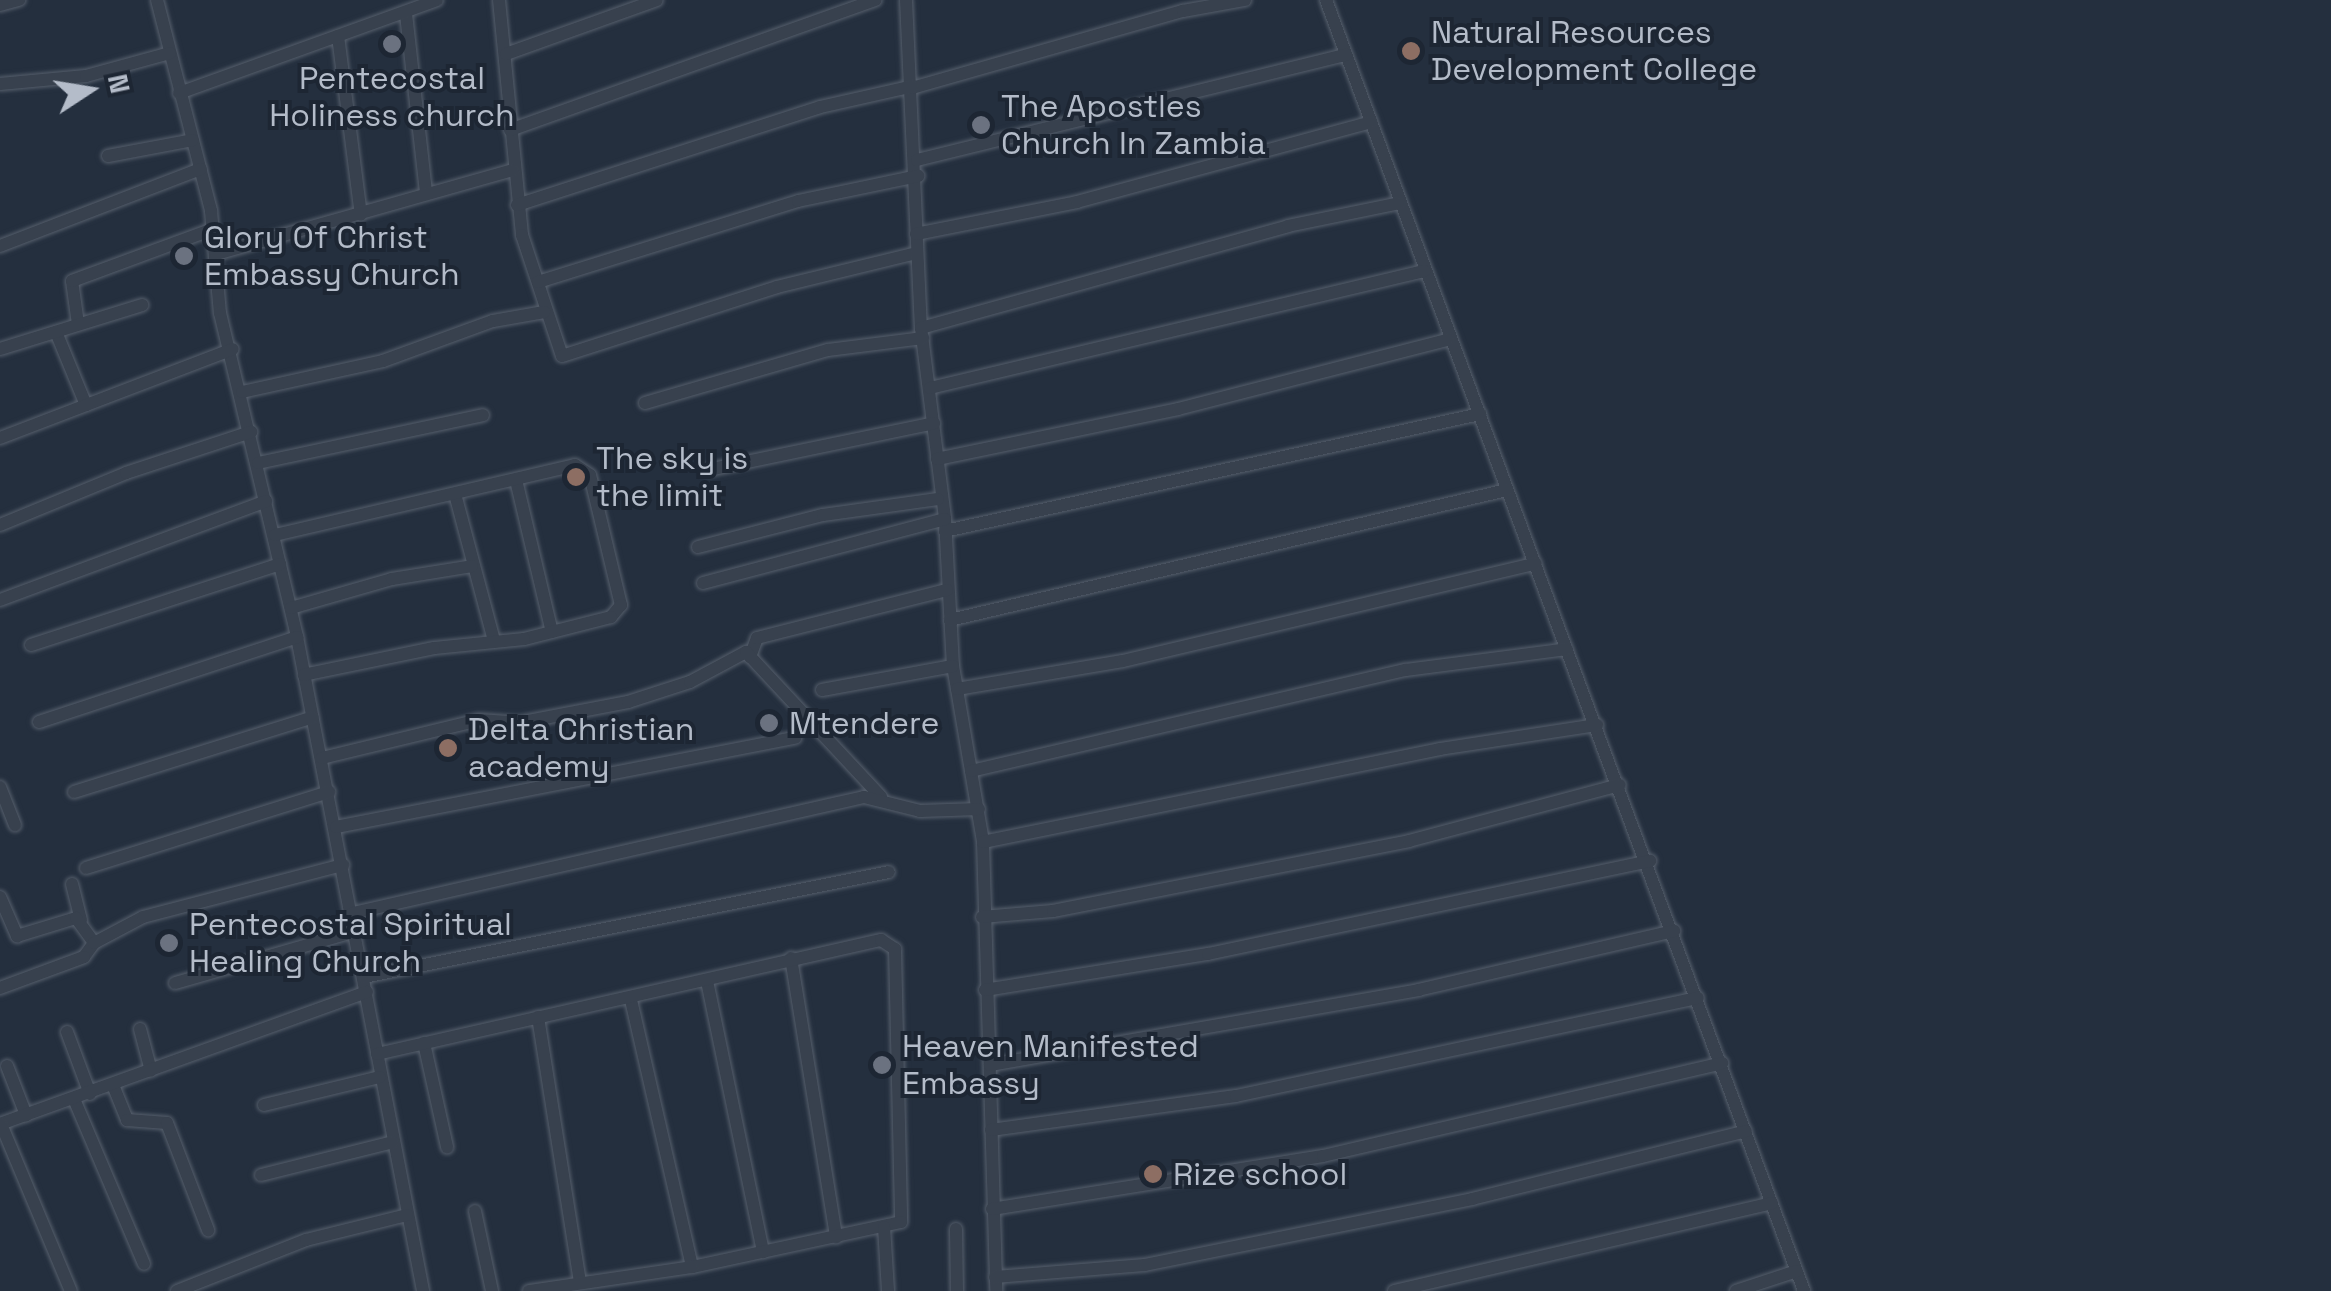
<!DOCTYPE html>
<style>
body{margin:0}
#map{position:relative;width:2331px;height:1291px;overflow:hidden;background:#242f3e;font-family:"Space Grotesk",sans-serif}
div>[style]{position:absolute}
.roads{filter:drop-shadow(0 0 2px #565f6c) drop-shadow(0 0 2px #565f6c)}
.street>*{height:12px;margin:-6px;padding:0 6px;transform-origin:6px;border-radius:6px;background:#38414e}
.dots>*{width:28px;height:28px;translate:-50% -50%;box-sizing:border-box;border:5px solid #1d2633;border-radius:50%}
span{translate:-50% -50%;white-space:nowrap;text-align:center;line-height:1.15;-webkit-text-stroke:8px #1d2633;paint-order:stroke}
.poi-label{font-size:32px;color:#b4bcc9}
.left{translate:0 -50%;text-align:left}
.north{position:absolute;left:40px;top:40px;width:100px;height:100px;-webkit-text-stroke:8px #1d2633;paint-order:stroke;rotate:78deg;font-size:28px;font-weight:700;line-height:40px;text-align:center;color:#b4bcc9}
.north::after{content:'';display:block;margin:auto;width:35px;height:45px;background:#b4bcc9;clip-path:polygon(50% 0,100% 100%,50% 72%,0 100%)}
</style>
<div id="map">
<div class="roads">
<div class="street">
<div style="left:157px;top:0;width:218px;rotate:75.6deg"></div>
<div style="left:211px;top:211px;width:102px;rotate:85deg"></div>
<div style="left:220px;top:313px;width:333px;rotate:76.6deg"></div>
<div style="left:297px;top:637px;width:666px;rotate:79.09deg"></div>
<div style="left:499px;top:0;width:236px;rotate:84.4deg"></div>
<div style="left:522px;top:235px;width:127px;rotate:71.7deg"></div>
<div style="left:562px;top:356px;width:226px;rotate:-17.8deg"></div>
<div style="left:777px;top:287px;width:144px;rotate:-13.7deg"></div>
<div style="left:906px;top:0;width:328px;rotate:87.4deg"></div>
<div style="left:921px;top:328px;width:193px;rotate:82.8deg"></div>
<div style="left:945px;top:519px;width:147px;rotate:86.9deg"></div>
<div style="left:953px;top:666px;width:179px;rotate:80.3deg"></div>
<div style="left:983px;top:842px;width:449px;rotate:88.3deg"></div>
<div style="left:1326px;top:0;width:1377px;rotate:69.68deg"></div>
<div style="left:0;top:5px;width:20px;rotate:-15deg"></div>
<div style="left:406px;top:14px;width:179px;rotate:83.6deg"></div>
<div style="left:338px;top:36px;width:180px;rotate:82.7deg"></div>
<div style="left:506px;top:54px;width:160px;rotate:-19.7deg"></div>
<div style="left:0;top:84px;width:86px;rotate:-5.3deg"></div>
<div style="left:86px;top:76px;width:87px;rotate:-15.3deg"></div>
<div style="left:912px;top:88px;width:282px;rotate:-15.9deg"></div>
<div style="left:1183px;top:11px;width:63px;rotate:-10.1deg"></div>
<div style="left:179px;top:93px;width:274px;rotate:-19.8deg"></div>
<div style="left:510px;top:130px;width:388px;rotate:-19.6deg"></div>
<div style="left:108px;top:156px;width:86px;rotate:-10.7deg"></div>
<div style="left:917px;top:160px;width:442px;rotate:-13.8deg"></div>
<div style="left:517px;top:205px;width:318px;rotate:-17.9deg"></div>
<div style="left:820px;top:107px;width:95px;rotate:-12.7deg"></div>
<div style="left:916px;top:234px;width:164px;rotate:-11.2deg"></div>
<div style="left:1077px;top:202px;width:305px;rotate:-15.2deg"></div>
<div style="left:0;top:246px;width:215px;rotate:-21deg"></div>
<div style="left:216px;top:254px;width:308px;rotate:-15.8deg"></div>
<div style="left:538px;top:282px;width:272px;rotate:-17.3deg"></div>
<div style="left:798px;top:201px;width:123px;rotate:-11.8deg"></div>
<div style="left:78px;top:324px;width:43px;rotate:-97.9deg"></div>
<div style="left:72px;top:281px;width:150px;rotate:-20.2deg"></div>
<div style="left:921px;top:328px;width:381px;rotate:-15.5deg"></div>
<div style="left:1288px;top:226px;width:114px;rotate:-11.6deg"></div>
<div style="left:56px;top:332px;width:79px;rotate:67.7deg"></div>
<div style="left:0;top:349px;width:149px;rotate:-17.2deg"></div>
<div style="left:930px;top:388px;width:508px;rotate:-13.32deg"></div>
<div style="left:242px;top:392px;width:144px;rotate:-12.4deg"></div>
<div style="left:383px;top:361px;width:117px;rotate:-20deg"></div>
<div style="left:493px;top:321px;width:52px;rotate:-10deg"></div>
<div style="left:645px;top:403px;width:191px;rotate:-16.2deg"></div>
<div style="left:828px;top:350px;width:96px;rotate:-7.2deg"></div>
<div style="left:0;top:438px;width:249px;rotate:-20.9deg"></div>
<div style="left:937px;top:459px;width:246px;rotate:-11.7deg"></div>
<div style="left:1178px;top:409px;width:278px;rotate:-14.4deg"></div>
<div style="left:258px;top:463px;width:230px;rotate:-12deg"></div>
<div style="left:708px;top:470px;width:231px;rotate:-11.7deg"></div>
<div style="left:516px;top:480px;width:156px;rotate:76.7deg"></div>
<div style="left:455px;top:494px;width:152px;rotate:75.1deg"></div>
<div style="left:0;top:525px;width:136px;rotate:-22.4deg"></div>
<div style="left:126px;top:473px;width:132px;rotate:-18.2deg"></div>
<div style="left:945px;top:531px;width:548px;rotate:-12.34deg"></div>
<div style="left:275px;top:535px;width:308px;rotate:-13.1deg"></div>
<div style="left:575px;top:465px;width:18px;rotate:34deg"></div>
<div style="left:590px;top:475px;width:134px;rotate:76.6deg"></div>
<div style="left:621px;top:605px;width:16px;rotate:130deg"></div>
<div style="left:611px;top:617px;width:90px;rotate:165.8deg"></div>
<div style="left:524px;top:639px;width:90px;rotate:174.3deg"></div>
<div style="left:434px;top:648px;width:133px;rotate:168.3deg"></div>
<div style="left:698px;top:547px;width:129px;rotate:-14.4deg"></div>
<div style="left:823px;top:515px;width:116px;rotate:-7.9deg"></div>
<div style="left:703px;top:583px;width:250px;rotate:-14.8deg"></div>
<div style="left:0;top:600px;width:284px;rotate:-20.4deg"></div>
<div style="left:291px;top:608px;width:105px;rotate:-16deg"></div>
<div style="left:392px;top:579px;width:81px;rotate:-9.2deg"></div>
<div style="left:950px;top:620px;width:572px;rotate:-13.14deg"></div>
<div style="left:31px;top:645px;width:262px;rotate:-18deg"></div>
<div style="left:750px;top:657px;width:20px;rotate:-70deg"></div>
<div style="left:757px;top:638px;width:196px;rotate:-14.2deg"></div>
<div style="left:957px;top:689px;width:168px;rotate:-9.6deg"></div>
<div style="left:1123px;top:661px;width:424px;rotate:-13.3deg"></div>
<div style="left:822px;top:690px;width:133px;rotate:-10.4deg"></div>
<div style="left:39px;top:722px;width:272px;rotate:-18.2deg"></div>
<div style="left:322px;top:758px;width:162px;rotate:-13.6deg"></div>
<div style="left:479px;top:720px;width:39px;rotate:4deg"></div>
<div style="left:518px;top:723px;width:112px;rotate:-10.8deg"></div>
<div style="left:628px;top:702px;width:65px;rotate:-17.9deg"></div>
<div style="left:690px;top:682px;width:64px;rotate:-28.2deg"></div>
<div style="left:746px;top:652px;width:198px;rotate:47deg"></div>
<div style="left:971px;top:771px;width:447px;rotate:-13.1deg"></div>
<div style="left:1406px;top:670px;width:162px;rotate:-7.4deg"></div>
<div style="left:0;top:787px;width:41px;rotate:68.5deg"></div>
<div style="left:74px;top:792px;width:250px;rotate:-17.4deg"></div>
<div style="left:336px;top:827px;width:468px;rotate:-11deg"></div>
<div style="left:983px;top:842px;width:466px;rotate:-11.5deg"></div>
<div style="left:1440px;top:749px;width:159px;rotate:-8.7deg"></div>
<div style="left:86px;top:868px;width:255px;rotate:-17.4deg"></div>
<div style="left:72px;top:884px;width:37px;rotate:76deg"></div>
<div style="left:0;top:897px;width:43px;rotate:66.4deg"></div>
<div style="left:17px;top:936px;width:62px;rotate:-17deg"></div>
<div style="left:76px;top:918px;width:31px;rotate:54deg"></div>
<div style="left:94px;top:943px;width:17px;rotate:126deg"></div>
<div style="left:84px;top:957px;width:90px;rotate:159.7deg"></div>
<div style="left:353px;top:913px;width:524px;rotate:-12.79deg"></div>
<div style="left:864px;top:797px;width:58px;rotate:14deg"></div>
<div style="left:920px;top:811px;width:59px;rotate:-1.9deg"></div>
<div style="left:982px;top:917px;width:71px;rotate:-4.8deg"></div>
<div style="left:1053px;top:911px;width:363px;rotate:-11.1deg"></div>
<div style="left:1409px;top:841px;width:218px;rotate:-14.9deg"></div>
<div style="left:94px;top:943px;width:55px;rotate:-28deg"></div>
<div style="left:143px;top:917px;width:207px;rotate:-14.6deg"></div>
<div style="left:791px;top:958px;width:283px;rotate:80.8deg"></div>
<div style="left:364px;top:977px;width:535px;rotate:-11.31deg"></div>
<div style="left:707px;top:981px;width:277px;rotate:78.3deg"></div>
<div style="left:175px;top:983px;width:188px;rotate:-16deg"></div>
<div style="left:985px;top:990px;width:226px;rotate:-9.2deg"></div>
<div style="left:1208px;top:954px;width:452px;rotate:-11.9deg"></div>
<div style="left:631px;top:1000px;width:274px;rotate:77.1deg"></div>
<div style="left:538px;top:1017px;width:268px;rotate:81deg"></div>
<div style="left:140px;top:1029px;width:43px;rotate:75.3deg"></div>
<div style="left:67px;top:1032px;width:66px;rotate:69.6deg"></div>
<div style="left:424px;top:1043px;width:107px;rotate:77.5deg"></div>
<div style="left:377px;top:1054px;width:517px;rotate:-12.75deg"></div>
<div style="left:881px;top:940px;width:17px;rotate:33deg"></div>
<div style="left:895px;top:949px;width:273px;rotate:88.7deg"></div>
<div style="left:901px;top:1222px;width:214px;rotate:167.8deg"></div>
<div style="left:692px;top:1267px;width:165px;rotate:171.6deg"></div>
<div style="left:990px;top:1065px;width:435px;rotate:-9.9deg"></div>
<div style="left:1418px;top:990px;width:263px;rotate:-13deg"></div>
<div style="left:7px;top:1066px;width:53px;rotate:68.8deg"></div>
<div style="left:113px;top:1085px;width:38px;rotate:68deg"></div>
<div style="left:127px;top:1120px;width:40px;rotate:4.3deg"></div>
<div style="left:167px;top:1123px;width:115px;rotate:69deg"></div>
<div style="left:74px;top:1099px;width:179px;rotate:67deg"></div>
<div style="left:264px;top:1105px;width:119px;rotate:-13.6deg"></div>
<div style="left:0;top:1124px;width:390px;rotate:-19.8deg"></div>
<div style="left:1px;top:1124px;width:181px;rotate:67.3deg"></div>
<div style="left:991px;top:1130px;width:247px;rotate:-7.9deg"></div>
<div style="left:1236px;top:1096px;width:472px;rotate:-12deg"></div>
<div style="left:261px;top:1175px;width:136px;rotate:-14deg"></div>
<div style="left:992px;top:1209px;width:335px;rotate:-9.1deg"></div>
<div style="left:1323px;top:1156px;width:410px;rotate:-13.1deg"></div>
<div style="left:475px;top:1211px;width:82px;rotate:78deg"></div>
<div style="left:884px;top:1227px;width:64px;rotate:86.4deg"></div>
<div style="left:956px;top:1229px;width:62px;rotate:89.1deg"></div>
<div style="left:995px;top:1277px;width:150px;rotate:-4.6deg"></div>
<div style="left:1145px;top:1265px;width:334px;rotate:-11.4deg"></div>
<div style="left:1472px;top:1199px;width:282px;rotate:-13.9deg"></div>
<div style="left:177px;top:1291px;width:139px;rotate:-21.6deg"></div>
<div style="left:306px;top:1240px;width:104px;rotate:-13.9deg"></div>
<div style="left:1394px;top:1291px;width:388px;rotate:-13.1deg"></div>
<div style="left:1736px;top:1291px;width:64px;rotate:-18.2deg"></div>
</div>
</div>
<div class="dots">
<div style="left:392px;top:44px;background:#6b7280"></div>
<div style="left:1411px;top:51px;background:#8d6e63"></div>
<div style="left:981px;top:125px;background:#6b7280"></div>
<div style="left:184px;top:256px;background:#6b7280"></div>
<div style="left:576px;top:477px;background:#8d6e63"></div>
<div style="left:769px;top:723px;background:#6b7280"></div>
<div style="left:448px;top:748px;background:#8d6e63"></div>
<div style="left:169px;top:943px;background:#6b7280"></div>
<div style="left:882px;top:1065px;background:#6b7280"></div>
<div style="left:1153px;top:1174px;background:#8d6e63"></div>
</div>
<div class="poi-label">
<span class="left" style="left:1431px;top:51px">Natural Resources<br>Development College</span>
<span style="left:392px;top:97px">Pentecostal<br>Holiness church</span>
<span class="left" style="left:1001px;top:125px">The Apostles<br>Church In Zambia</span>
<span class="left" style="left:204px;top:256px">Glory Of Christ<br>Embassy Church</span>
<span class="left" style="left:596px;top:477px">The sky is<br>the limit</span>
<span class="left" style="left:789px;top:723px">Mtendere</span>
<span class="left" style="left:468px;top:748px">Delta Christian<br>academy</span>
<span class="left" style="left:189px;top:943px">Pentecostal Spiritual<br>Healing Church</span>
<span class="left" style="left:902px;top:1065px">Heaven Manifested<br>Embassy</span>
<span class="left" style="left:1173px;top:1174px">Rize school</span>
</div>
<div class="north">N</div>
</div>
